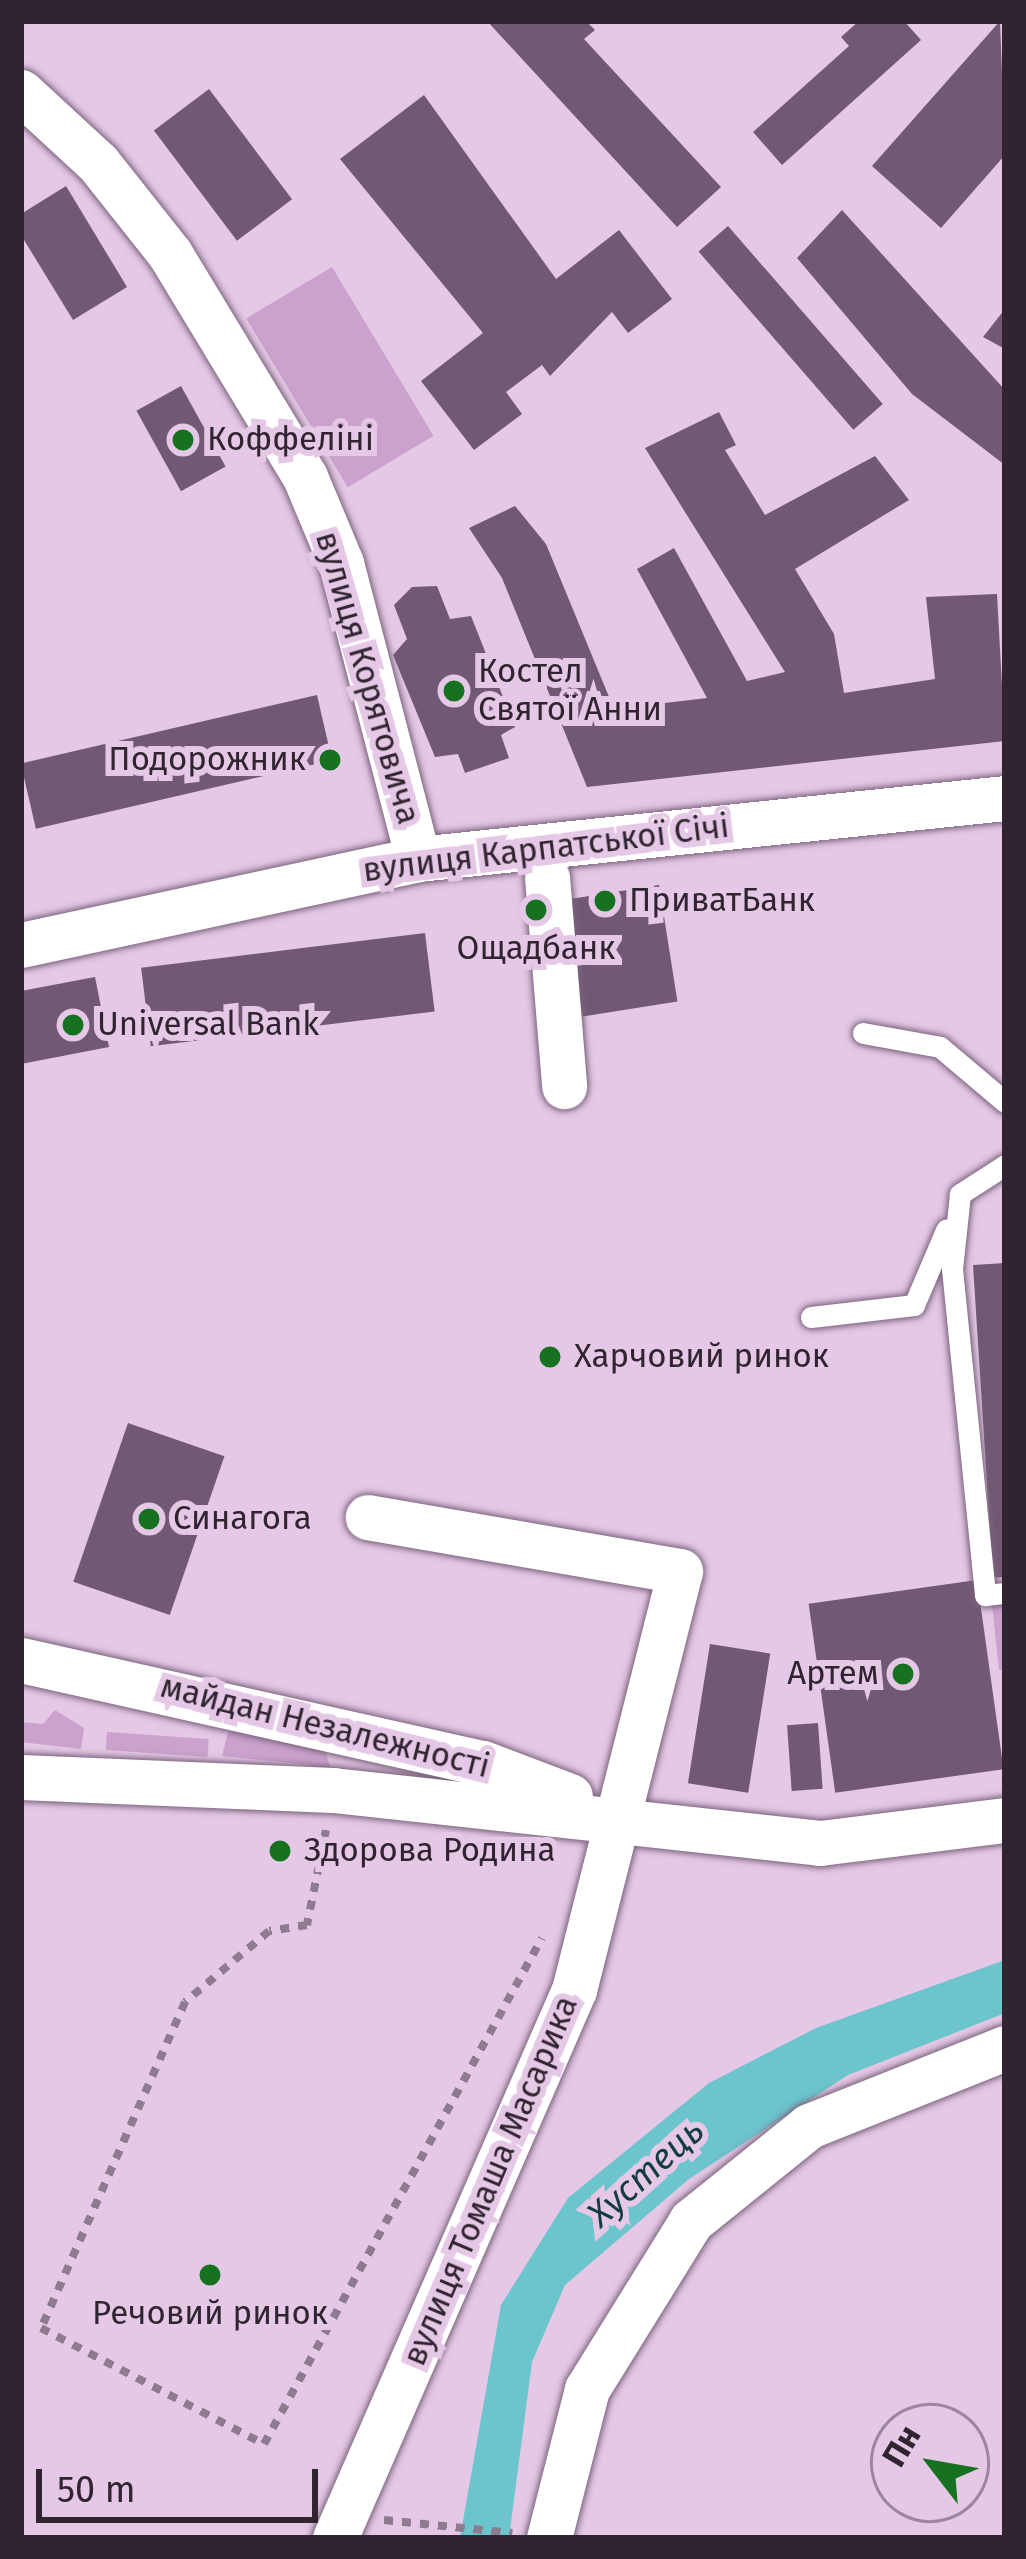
<!DOCTYPE html>
<meta charset="utf-8">
<style>
body{margin:0}
#map{position:relative;width:1026px;height:2559px;overflow:hidden;background:#e4c8e5;font-family:"Fira Sans",sans-serif}
div>[style]{position:absolute}
.green>*{inset:0;background:#cba1cd;transform-origin:0 0}
.water>*{inset:0;background:#6cc4cd}
.building>*{inset:0;background:#725973;transform-origin:0 0}
.path>*{height:8px;margin-top:-4px;transform-origin:0;background:repeating-linear-gradient(90deg,#8f7b90 0 9px,transparent 0 18px)}
.roads{filter:drop-shadow(0 0 3px #7b637d) drop-shadow(0 0 3px #7b637d)}
.lane>*{height:21px;margin:-10.5px;padding:0 10.5px;transform-origin:10.5px;border-radius:10.5px;background:#fff}
.street>*{height:45px;margin:-22.5px;padding:0 22.5px;transform-origin:22.5px;border-radius:22.5px;background:#fff}
.dots>*{width:33px;height:33px;translate:-50% -50%;box-sizing:border-box;border:6px solid #e4c8e5;border-radius:50%}
span{translate:-50% -50%;white-space:nowrap;text-align:center;line-height:1.15;-webkit-text-stroke:12px #e4c8e5;paint-order:stroke}
.poi-label{font-size:33px;color:#2f2430}
.left{translate:0 -50%;text-align:left}
.right{translate:-100% -50%;text-align:right}
.street-label{font-size:33px;color:#2f2430}
.water-label{font-size:36px;color:#123c40;font-style:italic}
.frame{position:absolute;inset:0;border:24px solid #2f2430;pointer-events:none}
.north{position:absolute;left:870px;top:2403px;width:120px;height:120px;box-sizing:border-box;background:#e4c8e5;border:3px solid #9c869d;border-radius:50%;rotate:301deg;font-size:33px;font-weight:700;line-height:48px;text-align:center;color:#2f2430}
.north::after{content:'';display:block;margin:auto;width:42px;height:54px;background:#167220;clip-path:polygon(50% 0,100% 100%,50% 72%,0 100%)}
.scale{position:absolute;left:36px;top:2469px;width:282px;height:54px;box-sizing:border-box;border:6px solid #2f2430;border-top:0;padding-left:15px;font-size:36px;line-height:42px;white-space:nowrap;color:#2f2430;-webkit-text-stroke:9px #e4c8e5;paint-order:stroke}
</style>
<div id="map">
<div class="green">
<div style="left:332px;top:267px;width:197px;height:100px;rotate:59deg"></div>
<div style="clip-path:polygon(1005px 1603px,1005px 1670px,999px 1670px,992px 1605px)"></div>
<div style="clip-path:polygon(55px 1710px,84px 1728px,81px 1749px,21px 1742px,21px 1722px,43px 1724px)"></div>
<div style="clip-path:polygon(231px 1721px,323px 1743px,331px 1769px,309px 1780px,311px 1765px,222px 1756px)"></div>
<div style="left:107px;top:1732px;width:102px;height:18px;rotate:4deg"></div>
</div>
<div class="water">
<div style="clip-path:polygon(1005px 1960px,1005px 2013px,848px 2075px,689px 2179px,565px 2285px,532px 2362px,509px 2538px,460px 2538px,501px 2305px,568px 2198px,709px 2083px,816px 2028px)"></div>
</div>
<div class="building">
<div style="clip-path:polygon(487px 21px,586px 21px,595px 30px,584px 39px,721px 187px,677px 227px)"></div>
<div style="clip-path:polygon(859px 21px,904px 21px,921px 40px,782px 165px,753px 132px,849px 46px,841px 37px)"></div>
<div style="clip-path:polygon(1000px 21px,1005px 155px,941px 228px,872px 166px)"></div>
<div style="left:209px;top:89px;width:138px;height:69px;rotate:53deg"></div>
<div style="clip-path:polygon(424px 95px,556px 279px,619px 230px,672px 299px,628px 333px,612px 312px,550px 376px,542px 365px,506px 392px,522px 414px,474px 450px,421px 381px,483px 333px,340px 159px)"></div>
<div style="clip-path:polygon(66px 186px,127px 287px,73px 320px,21px 235px,21px 214px)"></div>
<div style="clip-path:polygon(842px 210px,1005px 390px,1005px 465px,912px 394px,797px 258px)"></div>
<div style="left:728px;top:226px;width:236px;height:39px;rotate:49deg"></div>
<div style="clip-path:polygon(1005px 309px,1005px 349px,983px 337px)"></div>
<div style="left:181px;top:386px;width:92px;height:51px;rotate:61deg"></div>
<div style="clip-path:polygon(719px 412px,736px 445px,725px 450px,765px 515px,875px 456px,909px 500px,795px 569px,834px 634px,844px 693px,935px 679px,926px 597px,997px 594px,1005px 741px,587px 787px,502px 578px,469px 528px,515px 506px,546px 544px,614px 709px,707px 698px,637px 569px,674px 548px,747px 681px,785px 672px,645px 448px)"></div>
<div style="clip-path:polygon(437px 586px,450px 619px,471px 616px,515px 727px,501px 735px,509px 758px,465px 773px,458px 754px,435px 757px,393px 655px,407px 639px,394px 605px,412px 587px)"></div>
<div style="left:317px;top:695px;width:67px;height:304px;rotate:77deg"></div>
<div style="left:659px;top:885px;width:118px;height:96px;rotate:81deg"></div>
<div style="left:425px;top:933px;width:79px;height:286px;rotate:83deg"></div>
<div style="clip-path:polygon(95px 977px,109px 1047px,21px 1064px,21px 991px)"></div>
<div style="clip-path:polygon(1005px 1263px,1005px 1577px,993px 1578px,973px 1265px)"></div>
<div style="left:128px;top:1423px;width:102px;height:168px;rotate:19deg"></div>
<div style="left:977px;top:1580px;width:191px;height:170px;rotate:82deg"></div>
<div style="left:710px;top:1644px;width:61px;height:141px;rotate:9deg"></div>
<div style="left:818px;top:1723px;width:66px;height:31px;rotate:86deg"></div>
</div>
<div class="path">
<div style="left:326px;top:1830px;width:97px;rotate:101.3deg"></div>
<div style="left:307px;top:1925px;width:38px;rotate:171deg"></div>
<div style="left:269px;top:1931px;width:110px;rotate:139.8deg"></div>
<div style="left:185px;top:2002px;width:356px;rotate:113.8deg"></div>
<div style="left:41px;top:2328px;width:251px;rotate:27.5deg"></div>
<div style="left:264px;top:2444px;width:577px;rotate:-61.22deg"></div>
<div style="left:384px;top:2520px;width:129px;rotate:5.8deg"></div>
</div>
<div class="roads">
<div class="lane">
<div style="left:863px;top:1033px;width:78px;rotate:10.3deg"></div>
<div style="left:940px;top:1047px;width:85px;rotate:40.2deg"></div>
<div style="left:1005px;top:1165px;width:54px;rotate:147.2deg"></div>
<div style="left:960px;top:1194px;width:75px;rotate:96.1deg"></div>
<div style="left:952px;top:1269px;width:328px;rotate:84.2deg"></div>
<div style="left:985px;top:1595px;width:20px;rotate:-6deg"></div>
<div style="left:811px;top:1317px;width:104px;rotate:-6.6deg"></div>
<div style="left:914px;top:1305px;width:82px;rotate:-66.9deg"></div>
</div>
<div class="street">
<div style="left:21px;top:92px;width:105px;rotate:42.7deg"></div>
<div style="left:98px;top:163px;width:116px;rotate:51.6deg"></div>
<div style="left:170px;top:254px;width:261px;rotate:58.8deg"></div>
<div style="left:305px;top:477px;width:93px;rotate:67.3deg"></div>
<div style="left:341px;top:563px;width:306px;rotate:75.4deg"></div>
<div style="left:547px;top:877px;width:210px;rotate:85.3deg"></div>
<div style="left:21px;top:945px;width:406px;rotate:-12.2deg"></div>
<div style="left:418px;top:859px;width:590px;rotate:-5.93deg"></div>
<div style="left:21px;top:1660px;width:473px;rotate:12.6deg"></div>
<div style="left:483px;top:1763px;width:93px;rotate:20.8deg"></div>
<div style="left:21px;top:1777px;width:312px;rotate:2.4deg"></div>
<div style="left:333px;top:1790px;width:490px;rotate:6.2deg"></div>
<div style="left:820px;top:1843px;width:186px;rotate:-7.1deg"></div>
<div style="left:335px;top:2538px;width:598px;rotate:-66.44deg"></div>
<div style="left:574px;top:1990px;width:432px;rotate:-75.8deg"></div>
<div style="left:680px;top:1571px;width:317px;rotate:-170.2deg"></div>
<div style="left:549px;top:2538px;width:154px;rotate:-75.7deg"></div>
<div style="left:587px;top:2389px;width:198px;rotate:-58.2deg"></div>
<div style="left:691px;top:2221px;width:151px;rotate:-38.8deg"></div>
<div style="left:809px;top:2126px;width:211px;rotate:-21.7deg"></div>
</div>
</div>
<div class="dots">
<div style="left:183px;top:440px;background:#167220"></div>
<div style="left:454px;top:691px;background:#167220"></div>
<div style="left:330px;top:760px;background:#167220"></div>
<div style="left:605px;top:901px;background:#167220"></div>
<div style="left:536px;top:910px;background:#167220"></div>
<div style="left:73px;top:1025px;background:#167220"></div>
<div style="left:550px;top:1357px;background:#167220"></div>
<div style="left:149px;top:1519px;background:#167220"></div>
<div style="left:903px;top:1674px;background:#167220"></div>
<div style="left:280px;top:1851px;background:#167220"></div>
<div style="left:210px;top:2275px;background:#167220"></div>
</div>
<div class="poi-label">
<span class="left" style="left:207px;top:440px">Коффеліні</span>
<span class="left" style="left:478px;top:691px">Костел<br>Святої Анни</span>
<span class="right" style="left:306px;top:760px">Подорожник</span>
<span class="left" style="left:629px;top:901px">ПриватБанк</span>
<span style="left:536px;top:949px">Ощадбанк</span>
<span class="left" style="left:97px;top:1025px">Universal Bank</span>
<span class="left" style="left:574px;top:1357px">Харчовий ринок</span>
<span class="left" style="left:173px;top:1519px">Синагога</span>
<span class="right" style="left:879px;top:1674px">Артем</span>
<span class="left" style="left:304px;top:1851px">Здорова Родина</span>
<span style="left:210px;top:2314px">Речовий ринок</span>
</div>
<div class="street-label">
<span style="left:367px;top:678px;rotate:74deg">вулиця Корятовича</span>
<span style="left:546px;top:849px;rotate:-7deg">вулиця Карпатської Січі</span>
<span style="left:325px;top:1727px;rotate:14deg">майдан Незалежності</span>
<span style="left:491px;top:2181px;rotate:-67deg">вулиця Томаша Масарика</span>
</div>
<div class="water-label">
<span style="left:646px;top:2173px;rotate:-42deg">Хустець</span>
</div>
<div class="frame"></div>
<div class="north">Пн</div>
<div class="scale">50 m</div>
</div>
